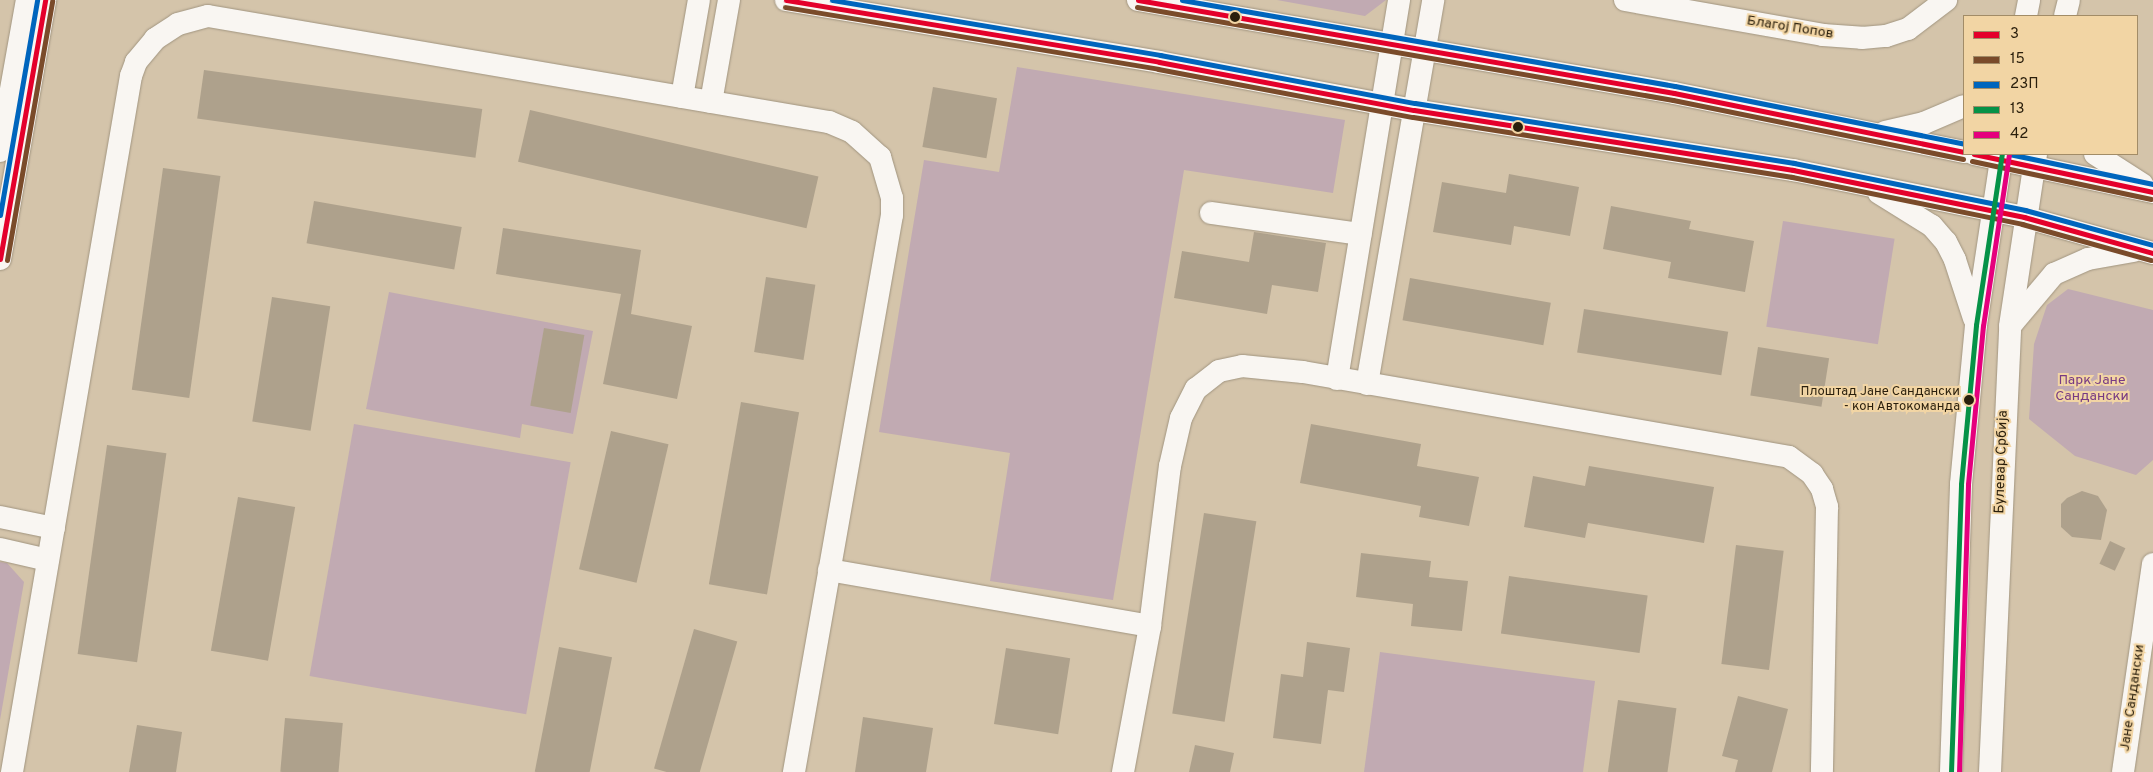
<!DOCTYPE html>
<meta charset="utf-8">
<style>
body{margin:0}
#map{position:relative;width:2153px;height:772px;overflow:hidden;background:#d4c4aa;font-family:Overpass,sans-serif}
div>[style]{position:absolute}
.green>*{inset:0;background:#c1aab2;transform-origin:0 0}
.building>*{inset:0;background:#aea18c;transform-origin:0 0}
.roads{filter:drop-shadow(0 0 1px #a19580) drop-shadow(0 0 1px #a19580)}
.minor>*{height:22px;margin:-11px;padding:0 11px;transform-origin:11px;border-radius:11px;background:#f9f6f2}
.bus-1>*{height:5px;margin:-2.5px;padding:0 2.5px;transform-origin:2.5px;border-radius:2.5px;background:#e4002b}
.bus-2>*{height:5px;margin:-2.5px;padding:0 2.5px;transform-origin:2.5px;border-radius:2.5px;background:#7a4b2a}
.bus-3>*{height:5px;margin:-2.5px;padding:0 2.5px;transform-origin:2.5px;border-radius:2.5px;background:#0065bd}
.bus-4>*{height:5px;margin:-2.5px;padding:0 2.5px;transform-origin:2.5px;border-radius:2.5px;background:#069247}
.bus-5>*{height:5px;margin:-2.5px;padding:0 2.5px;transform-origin:2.5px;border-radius:2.5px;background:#e5007d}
.dots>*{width:14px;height:14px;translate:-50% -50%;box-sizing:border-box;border:2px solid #f2d5a4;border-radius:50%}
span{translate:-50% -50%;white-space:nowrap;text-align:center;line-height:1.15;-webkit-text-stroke:4px #f2d5a4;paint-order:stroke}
.bus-label{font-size:13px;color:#2a1f0c}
.right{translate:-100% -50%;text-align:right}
.street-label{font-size:14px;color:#2a1f0c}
.park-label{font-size:14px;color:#773a83}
.legend{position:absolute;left:1963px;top:15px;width:175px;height:140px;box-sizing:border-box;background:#f2d5a4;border:1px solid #a28c67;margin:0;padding:6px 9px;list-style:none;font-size:15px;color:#2a1f0c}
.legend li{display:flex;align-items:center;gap:10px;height:25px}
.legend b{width:25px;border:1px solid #a28c67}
</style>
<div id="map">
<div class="green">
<div style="clip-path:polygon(1277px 0,1386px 0,1365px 16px)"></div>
<div style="clip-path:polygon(1017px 67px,1345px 120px,1333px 193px,1184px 170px,1113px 600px,990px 581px,1010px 453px,879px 432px,924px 160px,999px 172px)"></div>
<div style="left:1783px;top:221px;width:113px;height:107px;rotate:9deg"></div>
<div style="clip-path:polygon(2068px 289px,2153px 310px,2153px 460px,2136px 475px,2075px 456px,2029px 419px,2034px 344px,2047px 305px)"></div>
<div style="clip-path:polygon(389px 292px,593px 331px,573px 434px,522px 424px,520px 438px,366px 409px)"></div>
<div style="left:354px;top:424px;width:220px;height:256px;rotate:10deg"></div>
<div style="clip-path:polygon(0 562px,7px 563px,24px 582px,0 720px)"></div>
<div style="clip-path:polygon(1380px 652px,1595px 681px,1583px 772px,1364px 772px)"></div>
</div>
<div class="building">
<div style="left:204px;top:70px;width:281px;height:49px;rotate:8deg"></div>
<div style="left:933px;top:87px;width:65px;height:61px;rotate:10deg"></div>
<div style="left:530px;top:110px;width:296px;height:53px;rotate:13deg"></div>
<div style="left:163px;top:168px;width:58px;height:224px;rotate:8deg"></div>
<div style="clip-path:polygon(1509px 174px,1579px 187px,1570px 236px,1514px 226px,1511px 245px,1433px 232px,1442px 182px,1506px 193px)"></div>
<div style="left:314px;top:201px;width:150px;height:43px;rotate:10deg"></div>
<div style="clip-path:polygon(1611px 206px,1691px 221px,1689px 229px,1754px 241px,1745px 292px,1668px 278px,1671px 262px,1603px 249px)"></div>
<div style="clip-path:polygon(503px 228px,641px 250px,631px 314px,692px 326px,677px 399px,603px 384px,621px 294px,496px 274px)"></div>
<div style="clip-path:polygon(1254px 232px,1326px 243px,1318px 292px,1272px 285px,1267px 314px,1174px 298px,1182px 251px,1249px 262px)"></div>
<div style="left:766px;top:277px;width:50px;height:76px;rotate:9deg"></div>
<div style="left:1410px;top:278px;width:143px;height:43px;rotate:10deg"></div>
<div style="left:272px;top:297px;width:59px;height:126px;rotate:9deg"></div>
<div style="left:1584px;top:309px;width:146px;height:44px;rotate:9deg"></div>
<div style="left:544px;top:328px;width:41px;height:79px;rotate:10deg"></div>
<div style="left:1758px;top:347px;width:72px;height:49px;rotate:9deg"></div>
<div style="left:741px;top:402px;width:59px;height:185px;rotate:10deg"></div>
<div style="clip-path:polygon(1311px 424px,1421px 444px,1417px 466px,1479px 477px,1469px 526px,1419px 517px,1421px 506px,1300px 483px)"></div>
<div style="left:611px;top:431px;width:59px;height:142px;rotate:13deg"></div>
<div style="left:107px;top:445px;width:60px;height:211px;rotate:8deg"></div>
<div style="clip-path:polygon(1589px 466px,1714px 487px,1704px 543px,1588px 523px,1585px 538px,1524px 527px,1533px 476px,1585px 486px)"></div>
<div style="clip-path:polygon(2082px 491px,2098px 496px,2107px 510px,2101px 540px,2072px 537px,2061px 527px,2061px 504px,2067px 498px)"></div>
<div style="left:238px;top:497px;width:58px;height:156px;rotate:10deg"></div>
<div style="left:1204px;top:513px;width:53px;height:203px;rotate:9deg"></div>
<div style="left:2110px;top:541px;width:17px;height:25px;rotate:25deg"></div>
<div style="left:1736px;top:545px;width:48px;height:120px;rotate:7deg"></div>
<div style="clip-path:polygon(1361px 553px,1431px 561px,1429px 577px,1468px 581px,1462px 631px,1411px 626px,1413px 604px,1356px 597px)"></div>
<div style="left:1509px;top:576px;width:140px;height:58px;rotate:8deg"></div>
<div style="left:694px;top:629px;width:45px;height:145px;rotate:16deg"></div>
<div style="clip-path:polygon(1307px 642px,1350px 648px,1344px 692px,1328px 690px,1321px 744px,1273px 738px,1281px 674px,1303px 677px)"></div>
<div style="left:559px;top:647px;width:54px;height:127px;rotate:11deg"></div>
<div style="left:1006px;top:648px;width:65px;height:77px;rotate:9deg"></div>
<div style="clip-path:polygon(1738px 696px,1788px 709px,1772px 772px,1735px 772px,1738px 760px,1722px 756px)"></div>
<div style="left:1618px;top:700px;width:59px;height:73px;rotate:8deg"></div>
<div style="clip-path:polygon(863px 717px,933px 728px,926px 772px,855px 772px)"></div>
<div style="left:285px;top:718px;width:58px;height:54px;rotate:5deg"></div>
<div style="clip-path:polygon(137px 725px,182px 732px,176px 772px,129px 772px)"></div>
<div style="clip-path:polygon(1195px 745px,1234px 753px,1230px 772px,1189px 772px)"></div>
</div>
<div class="roads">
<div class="minor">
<div style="left:786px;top:0;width:378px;rotate:9.4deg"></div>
<div style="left:1159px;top:62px;width:259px;rotate:10.7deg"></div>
<div style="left:1414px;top:110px;width:384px;rotate:9deg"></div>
<div style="left:1793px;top:170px;width:236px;rotate:11.5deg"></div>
<div style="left:2024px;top:217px;width:134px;rotate:15.6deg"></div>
<div style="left:1138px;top:0;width:544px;rotate:9.84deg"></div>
<div style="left:1674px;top:93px;width:296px;rotate:11.5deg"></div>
<div style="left:1625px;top:0;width:201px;rotate:10deg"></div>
<div style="left:1823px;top:35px;width:39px;rotate:4deg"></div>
<div style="left:1862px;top:38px;width:24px;rotate:-5deg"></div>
<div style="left:1886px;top:36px;width:23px;rotate:-18deg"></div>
<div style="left:1908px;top:29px;width:48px;rotate:-37.3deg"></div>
<div style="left:2026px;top:16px;width:16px;rotate:-79deg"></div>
<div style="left:2065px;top:16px;width:16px;rotate:-76deg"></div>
<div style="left:682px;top:97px;width:98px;rotate:-80.1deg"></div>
<div style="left:711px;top:102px;width:104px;rotate:-80deg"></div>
<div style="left:1885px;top:132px;width:40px;rotate:-13deg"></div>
<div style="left:1924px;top:123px;width:43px;rotate:-23deg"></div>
<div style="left:0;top:151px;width:153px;rotate:-79.9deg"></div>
<div style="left:1974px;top:154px;width:183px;rotate:12deg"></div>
<div style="left:2095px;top:154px;width:56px;rotate:32.6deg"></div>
<div style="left:1879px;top:193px;width:62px;rotate:31.9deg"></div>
<div style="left:1932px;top:226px;width:21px;rotate:49deg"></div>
<div style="left:1946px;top:242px;width:20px;rotate:63deg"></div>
<div style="left:1955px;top:260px;width:61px;rotate:71.9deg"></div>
<div style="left:1211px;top:213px;width:151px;rotate:8deg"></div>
<div style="left:0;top:259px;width:263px;rotate:-80.1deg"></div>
<div style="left:2011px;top:325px;width:67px;rotate:-49.9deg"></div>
<div style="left:2054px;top:274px;width:37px;rotate:-24deg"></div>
<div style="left:2088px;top:259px;width:46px;rotate:-10.1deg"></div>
<div style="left:1337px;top:379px;width:384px;rotate:-80.7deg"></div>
<div style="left:1367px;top:384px;width:390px;rotate:-80.2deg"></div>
<div style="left:0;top:517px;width:55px;rotate:11.5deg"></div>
<div style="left:0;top:549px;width:49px;rotate:12.9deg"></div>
<div style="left:829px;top:570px;width:326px;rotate:9.9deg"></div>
<div style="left:12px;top:772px;width:706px;rotate:-80.3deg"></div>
<div style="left:131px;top:76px;width:15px;rotate:-70deg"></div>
<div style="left:136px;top:62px;width:30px;rotate:-50deg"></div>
<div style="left:155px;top:39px;width:27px;rotate:-33deg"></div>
<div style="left:178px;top:24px;width:31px;rotate:-15deg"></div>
<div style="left:208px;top:16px;width:630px;rotate:9.69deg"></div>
<div style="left:829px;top:122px;width:25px;rotate:23deg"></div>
<div style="left:852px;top:132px;width:38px;rotate:42deg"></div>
<div style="left:880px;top:157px;width:43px;rotate:73.7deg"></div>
<div style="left:892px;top:198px;width:17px;rotate:90deg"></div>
<div style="left:892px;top:215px;width:566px;rotate:99.98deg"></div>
<div style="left:1123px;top:772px;width:148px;rotate:-79.5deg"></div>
<div style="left:1150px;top:626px;width:161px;rotate:-82.9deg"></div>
<div style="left:1170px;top:466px;width:49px;rotate:-77.1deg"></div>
<div style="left:1181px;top:418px;width:33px;rotate:-63deg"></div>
<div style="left:1196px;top:389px;width:29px;rotate:-38deg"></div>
<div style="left:1219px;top:371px;width:24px;rotate:-12deg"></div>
<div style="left:1242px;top:366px;width:61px;rotate:5.6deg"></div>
<div style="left:1303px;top:372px;width:493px;rotate:9.9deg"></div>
<div style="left:1789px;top:457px;width:29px;rotate:36deg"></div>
<div style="left:1812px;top:474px;width:18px;rotate:56deg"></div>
<div style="left:1822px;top:489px;width:19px;rotate:74deg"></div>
<div style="left:1827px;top:507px;width:265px;rotate:91.1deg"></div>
<div style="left:1951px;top:772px;width:288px;rotate:-88deg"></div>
<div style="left:1961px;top:484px;width:160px;rotate:-84.6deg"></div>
<div style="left:1976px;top:325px;width:173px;rotate:-81.4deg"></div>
<div style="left:1990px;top:772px;width:446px;rotate:-87.4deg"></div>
<div style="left:2010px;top:326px;width:174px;rotate:-81.4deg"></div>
<div style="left:2123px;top:772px;width:210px;rotate:-81.8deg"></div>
</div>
</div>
<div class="bus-1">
<div style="left:786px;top:0;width:378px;rotate:9.4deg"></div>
<div style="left:1159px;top:62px;width:259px;rotate:10.7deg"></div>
<div style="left:1414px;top:110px;width:384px;rotate:9deg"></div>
<div style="left:1793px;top:170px;width:236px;rotate:11.5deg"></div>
<div style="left:2024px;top:217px;width:134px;rotate:15.6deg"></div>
<div style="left:1138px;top:0;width:544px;rotate:9.84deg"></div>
<div style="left:1674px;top:93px;width:296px;rotate:11.5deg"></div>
<div style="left:1974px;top:154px;width:183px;rotate:12deg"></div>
<div style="left:0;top:259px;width:263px;rotate:-80.1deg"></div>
</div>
<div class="bus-2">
<div style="left:785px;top:7px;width:378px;rotate:9.4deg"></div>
<div style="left:1158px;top:69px;width:259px;rotate:10.7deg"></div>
<div style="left:1413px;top:117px;width:384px;rotate:9deg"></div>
<div style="left:1792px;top:177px;width:235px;rotate:11.5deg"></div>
<div style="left:2022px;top:224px;width:134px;rotate:15.6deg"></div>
<div style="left:1137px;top:7px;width:544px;rotate:9.84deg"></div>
<div style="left:1673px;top:100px;width:296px;rotate:11.5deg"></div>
<div style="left:1972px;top:161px;width:183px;rotate:12deg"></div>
<div style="left:7px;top:260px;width:263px;rotate:-80.1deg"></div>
</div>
<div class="bus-3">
<div style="left:832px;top:0;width:333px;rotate:9.5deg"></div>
<div style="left:1160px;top:55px;width:259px;rotate:10.7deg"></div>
<div style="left:1415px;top:103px;width:384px;rotate:9deg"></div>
<div style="left:1794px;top:163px;width:236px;rotate:11.5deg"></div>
<div style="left:2025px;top:210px;width:133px;rotate:15.3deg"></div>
<div style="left:1182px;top:0;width:500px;rotate:9.9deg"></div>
<div style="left:1675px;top:86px;width:295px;rotate:11.3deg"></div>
<div style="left:2009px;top:154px;width:147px;rotate:11.8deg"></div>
<div style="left:0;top:215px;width:218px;rotate:-80.2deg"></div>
</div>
<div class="bus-4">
<div style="left:1951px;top:772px;width:288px;rotate:-88deg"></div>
<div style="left:1961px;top:484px;width:160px;rotate:-84.6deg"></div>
<div style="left:1976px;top:325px;width:173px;rotate:-81.4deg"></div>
</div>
<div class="bus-5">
<div style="left:1959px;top:772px;width:288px;rotate:-88.2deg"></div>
<div style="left:1968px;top:484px;width:159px;rotate:-84.6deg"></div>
<div style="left:1983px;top:326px;width:173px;rotate:-81.4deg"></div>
</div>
<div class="dots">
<div style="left:1235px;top:17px;background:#2a1f0c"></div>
<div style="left:1518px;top:127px;background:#2a1f0c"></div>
<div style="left:1969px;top:400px;background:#2a1f0c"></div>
</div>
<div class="bus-label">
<span class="right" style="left:1960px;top:400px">Плоштад Јане Сандански<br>- кон Автокоманда</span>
</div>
<div class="street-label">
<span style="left:1790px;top:28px;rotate:9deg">Благој Попов</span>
<span style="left:2002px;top:462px;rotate:-88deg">Булевар Србија</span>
<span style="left:2133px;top:698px;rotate:-82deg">Јане Сандански</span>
</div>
<div class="park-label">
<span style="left:2092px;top:389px">Парк Јане<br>Сандански</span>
</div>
<ul class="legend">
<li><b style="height:6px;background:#e4002b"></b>3</li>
<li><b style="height:6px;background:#7a4b2a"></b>15</li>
<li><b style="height:6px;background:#0065bd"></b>23П</li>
<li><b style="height:6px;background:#069247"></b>13</li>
<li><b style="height:6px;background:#e5007d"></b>42</li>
</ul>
</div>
